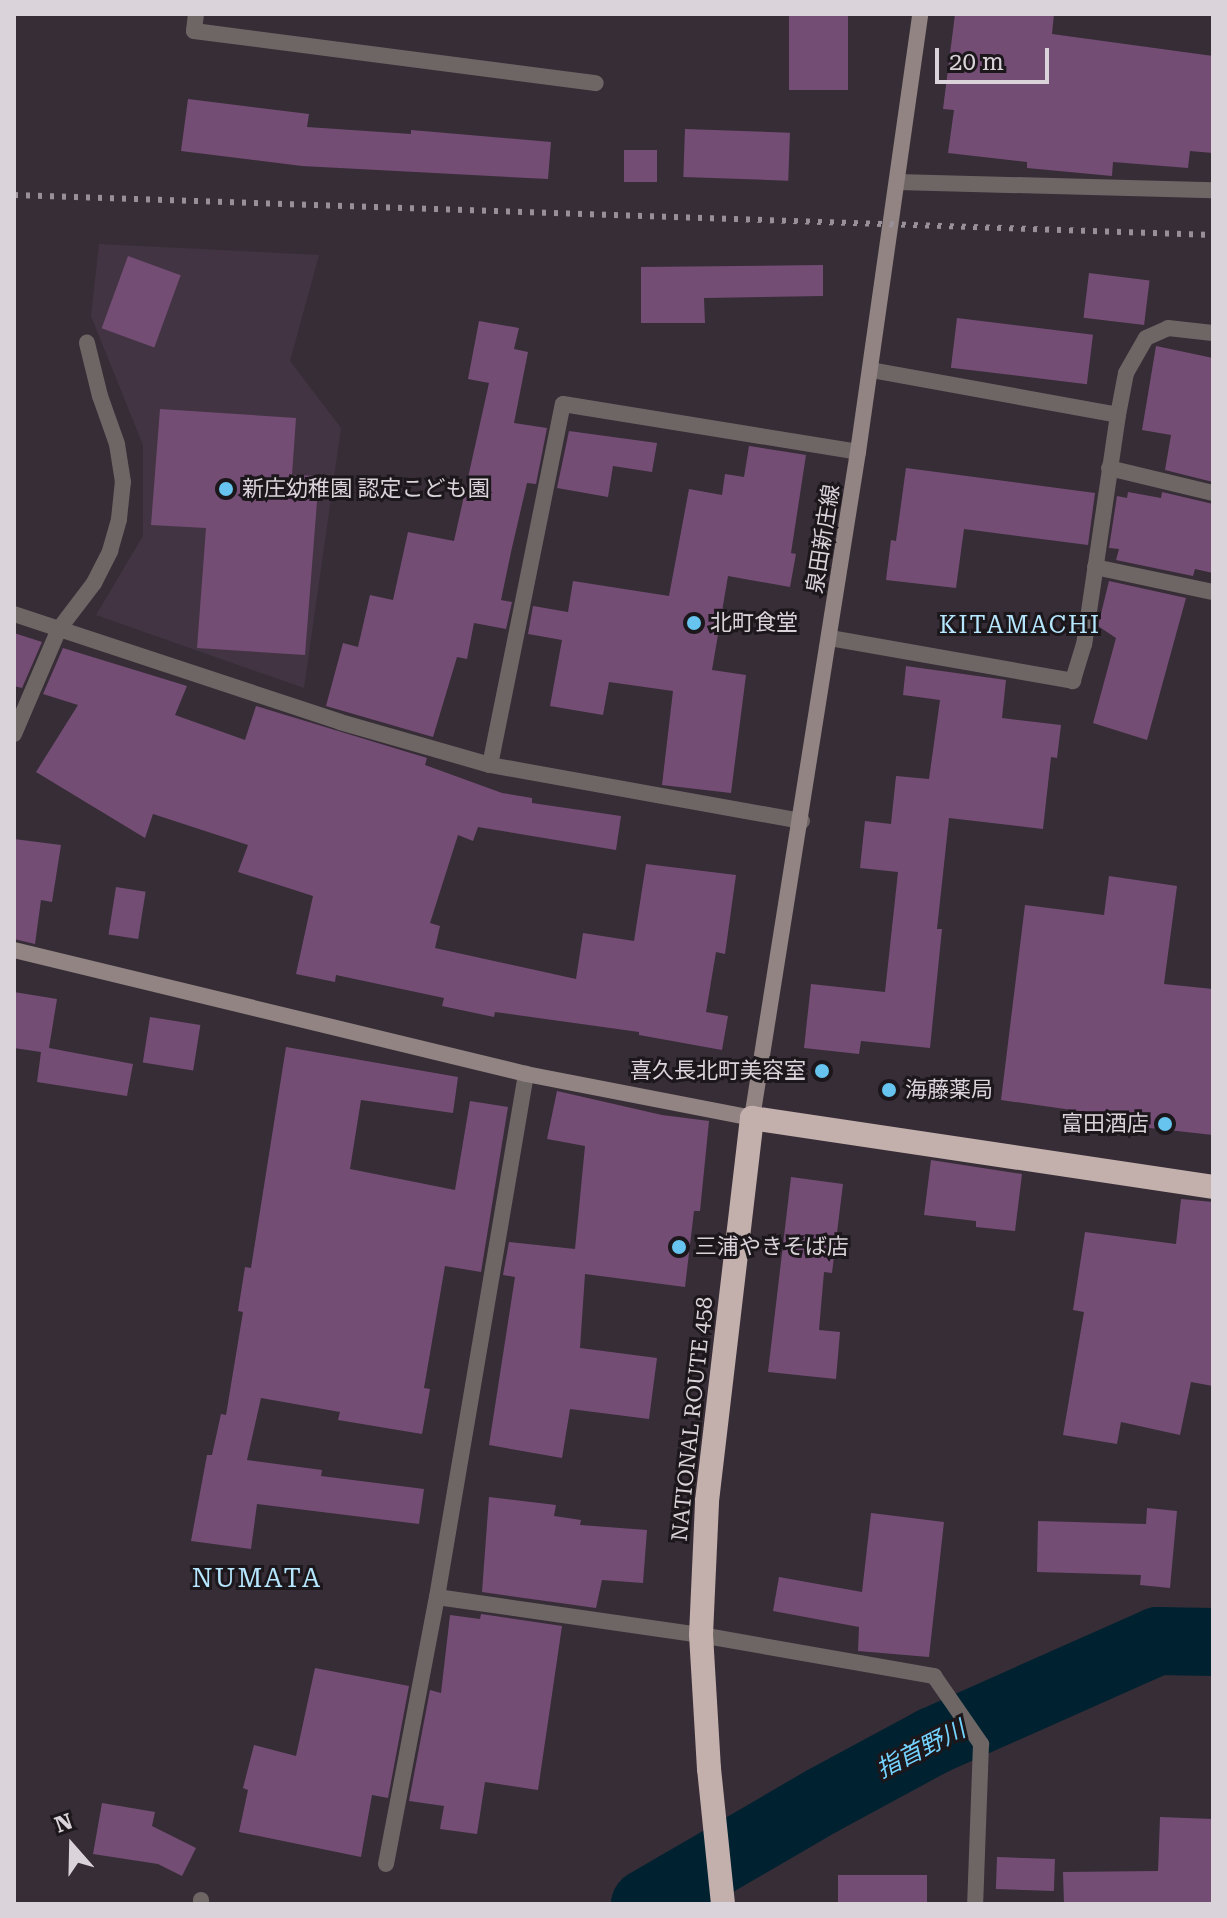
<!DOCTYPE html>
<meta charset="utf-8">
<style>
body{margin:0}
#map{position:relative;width:1227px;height:1918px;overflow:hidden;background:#372d37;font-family:"Roboto Serif","Noto Sans JP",serif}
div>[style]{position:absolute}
.built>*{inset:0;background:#433443}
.river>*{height:68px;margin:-34px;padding:0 34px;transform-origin:34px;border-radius:34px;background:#002230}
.building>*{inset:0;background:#744d75;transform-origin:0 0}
.lane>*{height:16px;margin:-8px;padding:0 8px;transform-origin:8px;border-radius:8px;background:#6e6665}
.street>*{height:16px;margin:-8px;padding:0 8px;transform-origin:8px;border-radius:8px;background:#6e6665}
.secondary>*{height:16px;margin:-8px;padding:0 8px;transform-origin:8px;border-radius:8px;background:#918482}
.highway>*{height:24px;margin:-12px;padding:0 12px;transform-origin:12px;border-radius:12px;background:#c3afac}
.rail>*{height:6px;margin-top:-3px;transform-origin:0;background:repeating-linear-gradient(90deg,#989098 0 4px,transparent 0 12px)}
.dots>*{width:22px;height:22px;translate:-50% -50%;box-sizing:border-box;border:4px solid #1b171b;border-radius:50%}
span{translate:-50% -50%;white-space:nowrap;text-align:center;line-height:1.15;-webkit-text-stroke:6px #1b171b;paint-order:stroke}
.poi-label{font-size:22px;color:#dad3da}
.left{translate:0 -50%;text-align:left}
.right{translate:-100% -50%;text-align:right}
.street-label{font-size:22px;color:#dad3da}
.neighbourhood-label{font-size:24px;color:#b6e7ff;letter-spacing:2px}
.water-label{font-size:24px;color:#74d3fe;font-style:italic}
.quarter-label{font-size:26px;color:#b6e7ff;letter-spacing:2px}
.frame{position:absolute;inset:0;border:16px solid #dad3da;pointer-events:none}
.north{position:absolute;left:32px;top:1806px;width:80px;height:80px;-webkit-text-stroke:6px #1b171b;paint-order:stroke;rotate:340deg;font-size:22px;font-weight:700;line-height:32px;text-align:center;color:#dad3da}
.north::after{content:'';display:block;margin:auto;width:28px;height:36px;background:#dad3da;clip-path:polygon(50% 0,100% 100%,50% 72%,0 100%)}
.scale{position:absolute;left:935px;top:48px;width:114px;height:36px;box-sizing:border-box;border:4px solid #dad3da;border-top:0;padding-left:10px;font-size:24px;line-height:28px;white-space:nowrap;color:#dad3da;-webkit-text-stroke:6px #1b171b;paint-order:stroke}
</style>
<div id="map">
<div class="built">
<div style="clip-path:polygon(99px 244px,319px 255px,290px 361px,341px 428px,304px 688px,96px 615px,143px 536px,143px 445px,91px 316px)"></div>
</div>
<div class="river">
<div style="left:645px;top:1904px;width:205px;rotate:-30.2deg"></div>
<div style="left:822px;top:1801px;width:126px;rotate:-28.4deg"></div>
<div style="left:933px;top:1741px;width:246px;rotate:-24deg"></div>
<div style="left:1158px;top:1641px;width:55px;rotate:1deg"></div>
</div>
<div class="building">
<div style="left:789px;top:14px;width:59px;height:76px"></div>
<div style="clip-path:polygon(955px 14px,1054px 14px,1052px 34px,1213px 56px,1213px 153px,1190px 151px,1188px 168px,1113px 162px,1112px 176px,1027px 168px,1027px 162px,948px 153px,954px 110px,943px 109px)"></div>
<div style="clip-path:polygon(188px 99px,309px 114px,307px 127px,411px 134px,411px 130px,551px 142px,548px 179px,302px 166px,181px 151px)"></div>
<div style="left:685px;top:129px;width:105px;height:48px;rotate:2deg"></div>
<div style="left:624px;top:150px;width:33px;height:32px"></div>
<div style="left:128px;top:256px;width:56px;height:77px;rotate:20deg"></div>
<div style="clip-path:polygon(823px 265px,823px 296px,704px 298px,705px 323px,641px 323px,641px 267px)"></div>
<div style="left:1089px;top:273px;width:61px;height:45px;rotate:7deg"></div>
<div style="left:957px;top:318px;width:137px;height:50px;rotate:7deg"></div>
<div style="clip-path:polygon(479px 321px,519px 328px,514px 349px,528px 352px,514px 423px,547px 428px,536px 484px,527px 483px,511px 552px,501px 600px,512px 602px,506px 629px,474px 623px,467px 659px,457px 657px,433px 737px,326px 706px,343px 643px,358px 647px,370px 595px,393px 600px,408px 532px,454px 541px,489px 383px,468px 379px)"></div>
<div style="clip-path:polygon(1156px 346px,1213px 358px,1213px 482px,1165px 470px,1171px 435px,1142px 430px)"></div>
<div style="clip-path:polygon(160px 409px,296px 418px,292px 475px,319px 476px,305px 655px,197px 648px,206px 528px,151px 525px)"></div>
<div style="clip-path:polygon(569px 431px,657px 443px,652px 472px,613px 466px,608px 497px,557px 488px)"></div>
<div style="clip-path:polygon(749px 446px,806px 455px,791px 553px,796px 554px,790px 587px,728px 576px,712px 670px,746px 675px,731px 793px,662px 785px,673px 691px,609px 682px,603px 715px,550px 706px,562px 640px,528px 634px,533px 606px,568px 612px,573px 581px,669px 596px,689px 489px,722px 495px,725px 474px,744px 477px)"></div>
<div style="clip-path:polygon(906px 468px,1095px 493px,1088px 545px,964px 529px,956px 588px,886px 580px,891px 540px,896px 541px)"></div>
<div style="clip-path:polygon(1128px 492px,1161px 498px,1162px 492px,1213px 504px,1213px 573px,1195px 569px,1193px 576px,1116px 560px,1119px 549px,1109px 548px,1117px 496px,1127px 498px)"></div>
<div style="clip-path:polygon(1109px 581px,1186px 598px,1147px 740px,1093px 723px,1116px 638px,1098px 626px)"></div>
<div style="clip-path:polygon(14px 633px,42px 642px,22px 688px,14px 686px)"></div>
<div style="clip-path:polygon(63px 648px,187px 686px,175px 715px,245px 740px,256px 706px,427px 758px,425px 765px,502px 793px,532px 798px,532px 803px,621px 816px,616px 850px,478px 827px,473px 841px,458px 835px,430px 923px,440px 926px,435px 948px,576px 979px,583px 933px,634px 941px,646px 864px,736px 875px,725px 954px,716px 952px,706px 1012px,728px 1016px,722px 1050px,639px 1035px,639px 1032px,495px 1012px,494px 1017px,442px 1006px,444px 998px,336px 975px,335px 982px,296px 974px,313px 896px,238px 872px,248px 845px,153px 814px,145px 838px,36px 772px,78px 705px,43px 694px)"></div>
<div style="clip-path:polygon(906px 666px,1006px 680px,1002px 718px,1061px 725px,1057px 758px,1051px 757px,1043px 829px,949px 818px,937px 929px,942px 929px,930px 1048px,861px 1041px,859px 1054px,804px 1048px,811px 984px,885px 992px,898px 872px,860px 868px,865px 821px,891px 824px,896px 776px,929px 779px,940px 700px,903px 695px)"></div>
<div style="clip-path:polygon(14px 839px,61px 845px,52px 902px,41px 900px,35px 944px,14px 939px)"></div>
<div style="clip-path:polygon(1109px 876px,1177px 886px,1164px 984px,1213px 989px,1213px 1135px,1078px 1120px,1079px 1111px,1001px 1100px,1025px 905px,1104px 915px)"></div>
<div style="left:116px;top:887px;width:30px;height:48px;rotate:9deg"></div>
<div style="clip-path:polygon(14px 992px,57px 999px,49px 1048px,133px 1064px,127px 1096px,37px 1082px,41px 1052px,14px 1048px)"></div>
<div style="left:150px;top:1017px;width:51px;height:46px;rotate:9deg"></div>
<div style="clip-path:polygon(286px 1047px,458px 1077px,453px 1113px,361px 1100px,350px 1169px,455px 1190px,470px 1101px,508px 1107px,481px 1272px,445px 1266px,424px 1388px,430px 1389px,422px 1434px,338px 1420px,340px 1412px,261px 1398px,247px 1460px,322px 1470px,321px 1476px,424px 1489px,419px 1524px,257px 1504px,251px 1549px,191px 1541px,207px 1455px,212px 1455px,221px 1414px,226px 1415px,243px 1312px,238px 1311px,245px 1267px,251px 1268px)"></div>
<div style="clip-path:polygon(557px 1091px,662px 1115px,709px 1121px,700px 1211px,694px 1211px,685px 1287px,585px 1274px,580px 1348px,657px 1358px,649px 1419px,570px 1409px,562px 1458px,489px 1445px,515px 1277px,503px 1275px,509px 1242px,575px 1249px,585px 1146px,547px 1139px)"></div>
<div style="clip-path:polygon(931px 1160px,1022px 1174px,1015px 1231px,976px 1227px,976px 1221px,924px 1215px)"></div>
<div style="clip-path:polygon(791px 1177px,843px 1184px,832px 1273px,824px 1272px,819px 1330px,840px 1332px,836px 1379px,768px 1372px)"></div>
<div style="clip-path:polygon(1181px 1199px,1213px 1202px,1213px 1386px,1191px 1382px,1180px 1435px,1121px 1422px,1117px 1444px,1063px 1435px,1084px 1312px,1073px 1310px,1085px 1232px,1176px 1244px)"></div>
<div style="clip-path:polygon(489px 1497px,556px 1505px,554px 1516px,581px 1520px,580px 1525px,647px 1530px,643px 1583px,602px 1580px,596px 1608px,482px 1592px)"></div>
<div style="clip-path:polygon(1147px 1508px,1177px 1511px,1170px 1588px,1140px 1585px,1141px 1575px,1037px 1572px,1038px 1521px,1146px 1524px)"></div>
<div style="clip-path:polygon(871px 1513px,944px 1522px,929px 1657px,858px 1651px,859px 1627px,773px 1611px,779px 1577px,862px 1592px)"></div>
<div style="clip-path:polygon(481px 1614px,562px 1626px,538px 1790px,485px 1782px,477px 1834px,440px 1829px,444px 1806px,409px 1801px,430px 1690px,441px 1693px,450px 1615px,480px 1619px)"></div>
<div style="clip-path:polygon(315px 1668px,409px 1686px,388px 1798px,372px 1795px,361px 1857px,239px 1832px,248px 1790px,243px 1788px,254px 1745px,296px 1756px)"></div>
<div style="clip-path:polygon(102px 1803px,155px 1812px,152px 1826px,196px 1848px,182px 1876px,158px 1864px,93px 1854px)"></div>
<div style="clip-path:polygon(1160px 1817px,1213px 1819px,1213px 1904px,1064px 1904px,1063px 1872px,1158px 1871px)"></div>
<div style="left:997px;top:1857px;width:58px;height:32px;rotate:2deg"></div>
<div style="left:927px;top:1875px;width:29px;height:89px;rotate:90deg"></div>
</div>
<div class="lane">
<div style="left:1118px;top:415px;width:43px;rotate:-79.2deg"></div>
<div style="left:1126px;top:373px;width:40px;rotate:-60.3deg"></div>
<div style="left:1146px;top:338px;width:24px;rotate:-24deg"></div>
<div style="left:1168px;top:328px;width:45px;rotate:6.3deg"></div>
<div style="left:1095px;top:567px;width:121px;rotate:12deg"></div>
<div style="left:830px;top:638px;width:247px;rotate:10deg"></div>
<div style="left:14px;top:734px;width:114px;rotate:-66.8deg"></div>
<div style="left:59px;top:629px;width:58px;rotate:-52.7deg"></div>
<div style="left:94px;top:583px;width:36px;rotate:-63deg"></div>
<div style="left:110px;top:551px;width:33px;rotate:-74deg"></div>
<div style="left:119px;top:519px;width:37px;rotate:-84deg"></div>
<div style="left:123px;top:482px;width:38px;rotate:-99deg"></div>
<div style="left:117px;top:444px;width:51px;rotate:-109.5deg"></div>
<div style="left:100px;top:396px;width:55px;rotate:-103.8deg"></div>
<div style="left:201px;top:1904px;width:4px;rotate:-90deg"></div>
</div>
<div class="street">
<div style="left:196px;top:14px;width:17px;rotate:97deg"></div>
<div style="left:194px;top:31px;width:405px;rotate:7.4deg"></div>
<div style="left:897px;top:182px;width:316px;rotate:1.5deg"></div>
<div style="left:871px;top:370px;width:251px;rotate:10.3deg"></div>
<div style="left:1118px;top:415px;width:232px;rotate:98.4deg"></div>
<div style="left:1084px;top:644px;width:39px;rotate:107deg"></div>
<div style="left:1109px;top:468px;width:107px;rotate:13.5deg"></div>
<div style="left:14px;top:614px;width:343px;rotate:18.3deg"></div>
<div style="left:340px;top:722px;width:156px;rotate:16deg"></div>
<div style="left:490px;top:765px;width:317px;rotate:10.2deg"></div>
<div style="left:490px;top:765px;width:368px;rotate:-78.6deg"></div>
<div style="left:563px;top:404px;width:299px;rotate:9.2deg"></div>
<div style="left:437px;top:1597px;width:267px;rotate:8.2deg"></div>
<div style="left:701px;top:1635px;width:237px;rotate:10deg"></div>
<div style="left:934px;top:1676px;width:83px;rotate:55.3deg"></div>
<div style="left:981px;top:1744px;width:160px;rotate:92.1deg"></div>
<div style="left:386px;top:1864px;width:272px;rotate:-79.2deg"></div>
<div style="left:437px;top:1597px;width:531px;rotate:-80.34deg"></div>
</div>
<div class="secondary">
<div style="left:14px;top:950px;width:527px;rotate:13.61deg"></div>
<div style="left:526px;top:1074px;width:230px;rotate:11deg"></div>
<div style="left:752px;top:1118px;width:674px;rotate:-80.96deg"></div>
<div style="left:858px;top:452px;width:442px;rotate:-81.9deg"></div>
</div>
<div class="highway">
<div style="left:723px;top:1904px;width:136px;rotate:-95.9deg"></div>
<div style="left:709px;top:1769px;width:134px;rotate:-93.4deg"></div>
<div style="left:701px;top:1635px;width:134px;rotate:-87.4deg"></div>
<div style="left:707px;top:1501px;width:386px;rotate:-83.3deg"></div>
<div style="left:752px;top:1118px;width:466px;rotate:8.5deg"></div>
</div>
<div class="rail">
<div style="left:14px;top:195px;width:1200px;rotate:1.91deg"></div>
</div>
<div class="dots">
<div style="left:226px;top:489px;background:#66c4ef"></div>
<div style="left:694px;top:623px;background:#66c4ef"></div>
<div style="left:822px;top:1071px;background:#66c4ef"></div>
<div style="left:889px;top:1090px;background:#66c4ef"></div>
<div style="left:1165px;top:1124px;background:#66c4ef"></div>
<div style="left:679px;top:1247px;background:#66c4ef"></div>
</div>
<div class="poi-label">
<span class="left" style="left:242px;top:489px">新庄幼稚園 認定こども園</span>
<span class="left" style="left:710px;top:623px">北町食堂</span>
<span class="right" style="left:806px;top:1071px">喜久長北町美容室</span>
<span class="left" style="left:905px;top:1090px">海藤薬局</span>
<span class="right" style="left:1149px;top:1124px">富田酒店</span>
<span class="left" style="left:695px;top:1247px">三浦やきそば店</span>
</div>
<div class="street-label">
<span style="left:823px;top:539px;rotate:-81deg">泉田新庄線</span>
<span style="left:692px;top:1419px;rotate:-84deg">NATIONAL ROUTE 458</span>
</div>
<div class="neighbourhood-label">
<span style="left:1020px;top:626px">KITAMACHI</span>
</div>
<div class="water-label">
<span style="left:921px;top:1750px;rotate:-27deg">指首野川</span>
</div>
<div class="quarter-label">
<span style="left:257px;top:1579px">NUMATA</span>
</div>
<div class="frame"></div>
<div class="north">N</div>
<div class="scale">20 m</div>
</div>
